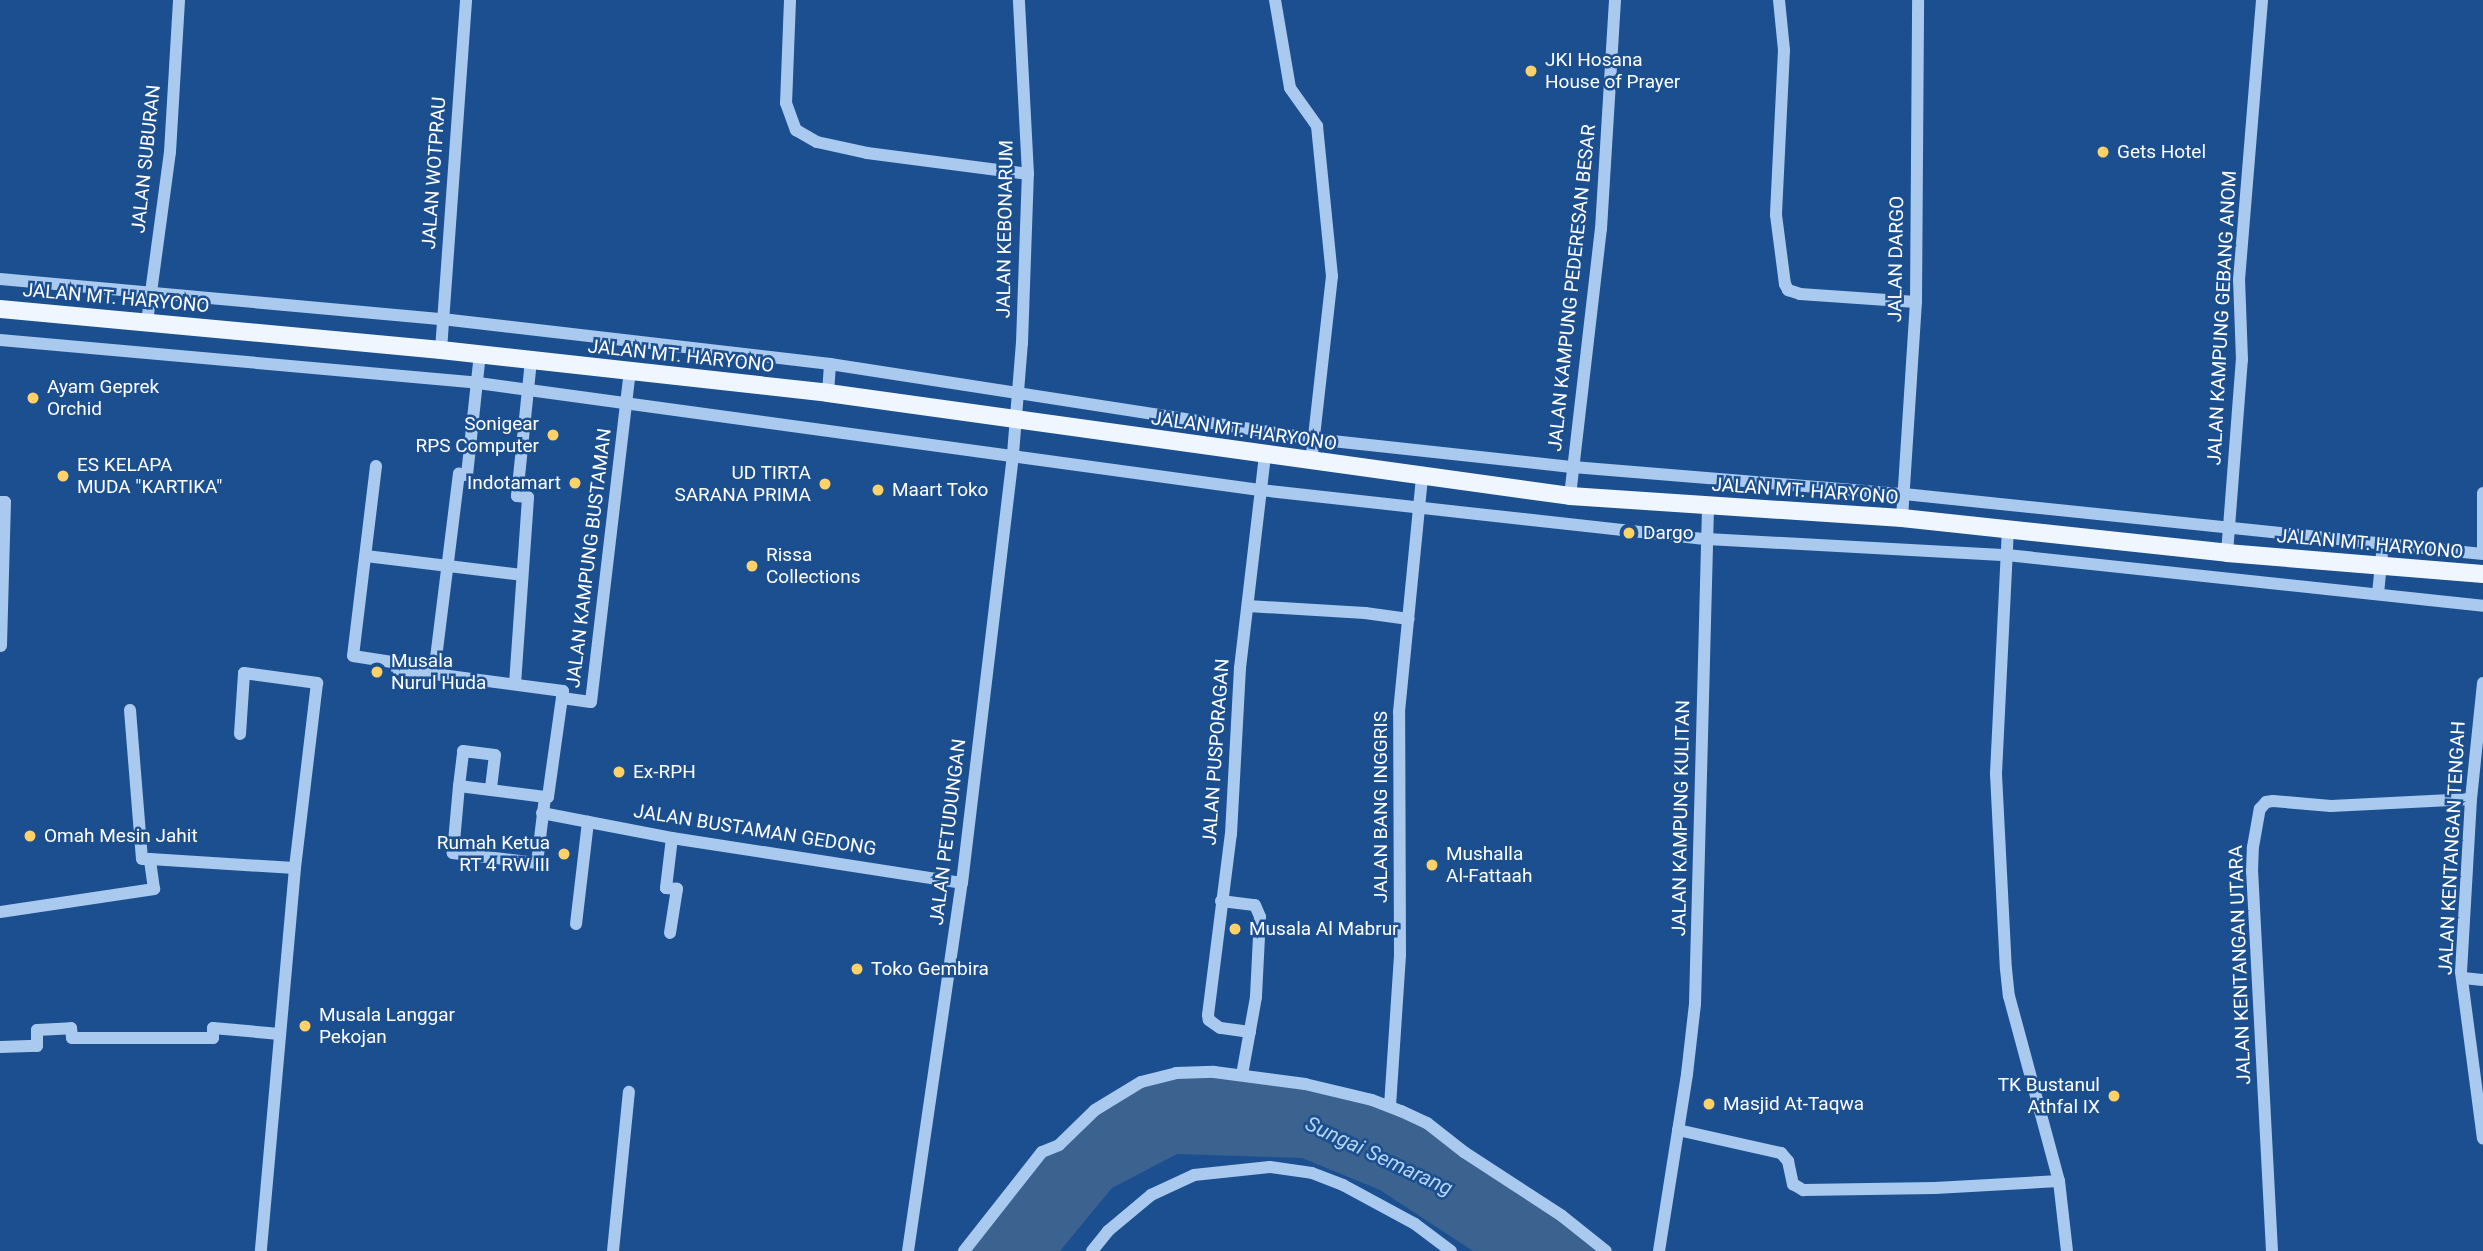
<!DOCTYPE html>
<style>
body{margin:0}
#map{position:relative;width:2483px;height:1251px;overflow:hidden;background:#1b4f8f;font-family:Roboto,sans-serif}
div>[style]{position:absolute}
.water>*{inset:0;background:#3c6290}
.minor>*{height:12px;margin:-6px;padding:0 6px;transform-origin:6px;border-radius:6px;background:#a9c9ee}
.major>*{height:18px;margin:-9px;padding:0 9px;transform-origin:9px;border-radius:9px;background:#f0f6ff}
.dots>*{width:19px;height:19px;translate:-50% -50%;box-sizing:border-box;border:4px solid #1b4f8f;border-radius:50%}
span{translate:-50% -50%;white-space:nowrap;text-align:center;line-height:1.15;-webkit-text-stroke:5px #1b4f8f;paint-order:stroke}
.poi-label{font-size:19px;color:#fff}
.left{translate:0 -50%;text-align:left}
.right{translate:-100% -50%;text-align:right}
.street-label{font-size:19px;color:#fff}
.water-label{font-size:21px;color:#b5d3f5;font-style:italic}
</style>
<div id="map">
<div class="water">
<div style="clip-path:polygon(1177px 1075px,1255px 1078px,1372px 1103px,1425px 1125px,1561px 1219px,1600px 1251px,1473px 1251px,1380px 1190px,1302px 1158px,1177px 1154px,1112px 1188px,1060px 1251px,968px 1251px,1046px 1152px,1104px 1104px,1144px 1083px)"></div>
</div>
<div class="minor">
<div style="left:790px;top:0;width:103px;rotate:92.2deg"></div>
<div style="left:786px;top:103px;width:29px;rotate:70deg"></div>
<div style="left:796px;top:130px;width:24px;rotate:30deg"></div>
<div style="left:817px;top:142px;width:51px;rotate:12.4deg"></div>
<div style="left:867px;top:153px;width:162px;rotate:7.4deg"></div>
<div style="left:1275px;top:0;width:89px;rotate:80.3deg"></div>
<div style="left:1290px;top:88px;width:47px;rotate:54.6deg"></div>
<div style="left:1317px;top:126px;width:151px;rotate:84.3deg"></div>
<div style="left:1332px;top:276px;width:187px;rotate:96.4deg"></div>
<div style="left:1779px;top:0;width:50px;rotate:84.3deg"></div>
<div style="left:1784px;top:50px;width:165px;rotate:92.8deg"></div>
<div style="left:1776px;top:215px;width:70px;rotate:82.6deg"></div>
<div style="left:1785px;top:284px;width:7px;rotate:63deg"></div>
<div style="left:1788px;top:290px;width:13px;rotate:18deg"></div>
<div style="left:1800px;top:294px;width:116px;rotate:3.9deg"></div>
<div style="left:0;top:279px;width:444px;rotate:5.2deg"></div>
<div style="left:442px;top:319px;width:391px;rotate:6.6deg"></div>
<div style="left:830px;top:364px;width:490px;rotate:8.8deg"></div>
<div style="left:1314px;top:439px;width:261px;rotate:6.2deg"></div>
<div style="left:1573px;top:467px;width:332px;rotate:4.7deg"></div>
<div style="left:1904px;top:494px;width:582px;rotate:5.92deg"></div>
<div style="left:147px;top:322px;width:172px;rotate:-82.3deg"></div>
<div style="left:170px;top:152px;width:152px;rotate:-86.6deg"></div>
<div style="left:0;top:340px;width:480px;rotate:5.1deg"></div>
<div style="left:478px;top:383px;width:789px;rotate:7.79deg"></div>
<div style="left:1260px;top:490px;width:450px;rotate:6.3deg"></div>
<div style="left:1707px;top:539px;width:300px;rotate:3.1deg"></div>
<div style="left:2007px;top:555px;width:479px;rotate:6.1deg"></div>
<div style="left:441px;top:350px;width:351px;rotate:-85.9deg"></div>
<div style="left:828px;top:393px;width:29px;rotate:-86deg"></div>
<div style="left:376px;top:466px;width:191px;rotate:96.9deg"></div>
<div style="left:353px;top:656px;width:46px;rotate:8.8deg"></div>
<div style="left:398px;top:663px;width:6px;rotate:99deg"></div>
<div style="left:397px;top:669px;width:37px;rotate:8deg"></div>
<div style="left:434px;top:674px;width:202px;rotate:-82.9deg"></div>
<div style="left:459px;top:474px;width:8px;rotate:7deg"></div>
<div style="left:467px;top:475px;width:122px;rotate:-83.9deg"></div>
<div style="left:2483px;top:493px;width:57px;rotate:90deg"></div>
<div style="left:1570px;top:496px;width:269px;rotate:-83.4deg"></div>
<div style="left:1601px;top:229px;width:229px;rotate:-86.5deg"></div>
<div style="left:0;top:502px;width:5px"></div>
<div style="left:5px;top:502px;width:144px;rotate:91.6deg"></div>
<div style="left:1902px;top:518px;width:216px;rotate:-86.3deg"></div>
<div style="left:1916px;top:302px;width:302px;rotate:-89.6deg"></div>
<div style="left:2008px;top:528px;width:246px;rotate:92.8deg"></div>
<div style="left:1996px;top:774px;width:195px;rotate:87.1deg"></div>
<div style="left:2006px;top:969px;width:27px;rotate:84deg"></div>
<div style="left:2009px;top:996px;width:192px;rotate:74.9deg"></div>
<div style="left:2059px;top:1181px;width:70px;rotate:83.5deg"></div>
<div style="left:2227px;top:553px;width:194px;rotate:-85.6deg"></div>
<div style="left:2242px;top:360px;width:80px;rotate:-92.1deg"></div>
<div style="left:2239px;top:280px;width:281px;rotate:-85.3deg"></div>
<div style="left:366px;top:556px;width:157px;rotate:6.9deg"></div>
<div style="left:2378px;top:594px;width:51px;rotate:-84.4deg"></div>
<div style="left:1248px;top:606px;width:117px;rotate:3.4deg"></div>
<div style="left:1365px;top:613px;width:44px;rotate:7.8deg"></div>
<div style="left:434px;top:674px;width:130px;rotate:7.5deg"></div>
<div style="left:563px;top:691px;width:7px;rotate:98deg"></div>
<div style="left:2483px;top:683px;width:117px;rotate:95.9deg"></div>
<div style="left:2471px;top:799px;width:173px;rotate:93.3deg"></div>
<div style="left:2461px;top:972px;width:168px;rotate:82.5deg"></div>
<div style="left:515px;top:684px;width:187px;rotate:-86deg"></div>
<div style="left:528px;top:497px;width:11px;rotate:-175deg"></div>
<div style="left:517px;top:496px;width:137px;rotate:-84.1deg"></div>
<div style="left:130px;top:710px;width:149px;rotate:85.4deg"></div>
<div style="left:142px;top:859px;width:8px"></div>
<div style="left:240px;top:734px;width:61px;rotate:-86.2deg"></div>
<div style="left:244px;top:673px;width:74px;rotate:7.8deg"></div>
<div style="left:317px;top:683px;width:186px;rotate:96.8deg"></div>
<div style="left:295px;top:868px;width:385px;rotate:95.1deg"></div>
<div style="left:459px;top:786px;width:87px;rotate:7.3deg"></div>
<div style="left:545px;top:797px;width:66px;rotate:96.9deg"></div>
<div style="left:537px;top:863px;width:85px;rotate:-173.2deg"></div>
<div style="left:453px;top:853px;width:67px;rotate:-84.9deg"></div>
<div style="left:459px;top:786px;width:35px;rotate:-83deg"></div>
<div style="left:463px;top:751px;width:32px;rotate:7deg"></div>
<div style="left:495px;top:755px;width:34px;rotate:97deg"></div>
<div style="left:545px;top:797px;width:3px"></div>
<div style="left:548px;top:797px;width:100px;rotate:-82deg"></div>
<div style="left:562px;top:698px;width:29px;rotate:8deg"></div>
<div style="left:591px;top:702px;width:332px;rotate:-83.3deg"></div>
<div style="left:542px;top:813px;width:132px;rotate:10.9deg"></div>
<div style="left:672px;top:838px;width:293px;rotate:8.8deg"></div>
<div style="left:1221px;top:901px;width:34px;rotate:7deg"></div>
<div style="left:1255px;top:905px;width:13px;rotate:67deg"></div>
<div style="left:1260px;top:917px;width:80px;rotate:92.9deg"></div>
<div style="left:1256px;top:997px;width:79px;rotate:100.2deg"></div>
<div style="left:0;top:912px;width:156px;rotate:-8.5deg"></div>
<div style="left:154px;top:889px;width:30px;rotate:-98deg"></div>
<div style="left:150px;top:859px;width:145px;rotate:3.6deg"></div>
<div style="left:576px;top:924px;width:103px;rotate:-83.3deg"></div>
<div style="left:670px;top:933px;width:45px;rotate:-81deg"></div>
<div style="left:677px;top:889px;width:11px;rotate:-175deg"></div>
<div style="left:666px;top:888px;width:50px;rotate:-83.2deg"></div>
<div style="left:2463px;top:978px;width:20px;rotate:6deg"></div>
<div style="left:1250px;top:1032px;width:30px;rotate:-172deg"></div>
<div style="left:1220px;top:1028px;width:14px;rotate:-144deg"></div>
<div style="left:1209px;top:1020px;width:5px;rotate:-101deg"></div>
<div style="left:1208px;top:1015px;width:182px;rotate:-82.8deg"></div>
<div style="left:1231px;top:834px;width:166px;rotate:-86.9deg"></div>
<div style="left:1240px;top:668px;width:213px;rotate:-83.3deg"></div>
<div style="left:0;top:1047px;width:37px;rotate:-2deg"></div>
<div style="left:37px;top:1046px;width:16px;rotate:-90deg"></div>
<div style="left:37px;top:1030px;width:34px;rotate:-3deg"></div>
<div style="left:71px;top:1028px;width:10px;rotate:84deg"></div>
<div style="left:72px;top:1038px;width:141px"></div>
<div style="left:213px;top:1038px;width:10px;rotate:-90deg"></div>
<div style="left:213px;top:1028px;width:67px;rotate:5.1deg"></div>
<div style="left:1390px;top:1106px;width:151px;rotate:-86.2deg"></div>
<div style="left:1400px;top:955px;width:243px;rotate:-90.2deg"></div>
<div style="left:1399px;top:712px;width:236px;rotate:-84.4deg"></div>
<div style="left:1678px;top:1130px;width:106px;rotate:12.6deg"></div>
<div style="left:1781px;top:1153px;width:11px;rotate:49deg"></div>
<div style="left:1788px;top:1161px;width:24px;rotate:78deg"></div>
<div style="left:1793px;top:1184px;width:12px;rotate:31deg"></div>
<div style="left:1803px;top:1190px;width:132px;rotate:-0.9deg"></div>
<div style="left:1935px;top:1188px;width:124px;rotate:-3.2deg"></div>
<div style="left:613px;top:1251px;width:160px;rotate:-84.3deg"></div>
<div style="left:908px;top:1251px;width:372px;rotate:-81.7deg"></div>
<div style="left:962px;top:883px;width:432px;rotate:-83.2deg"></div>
<div style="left:1013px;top:454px;width:111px;rotate:-85.4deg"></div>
<div style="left:1022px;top:343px;width:169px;rotate:-88deg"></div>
<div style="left:1028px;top:174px;width:174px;rotate:-93deg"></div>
<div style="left:964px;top:1251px;width:126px;rotate:-51.8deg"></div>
<div style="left:1042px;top:1152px;width:18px;rotate:-22deg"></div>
<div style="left:1059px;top:1145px;width:50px;rotate:-44.2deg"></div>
<div style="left:1095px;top:1110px;width:54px;rotate:-31.3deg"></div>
<div style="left:1141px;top:1082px;width:36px;rotate:-14deg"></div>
<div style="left:1176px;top:1073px;width:38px;rotate:-2deg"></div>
<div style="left:1214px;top:1072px;width:92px;rotate:7.5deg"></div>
<div style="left:1305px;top:1084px;width:69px;rotate:13.4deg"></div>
<div style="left:1372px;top:1100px;width:31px;rotate:21deg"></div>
<div style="left:1401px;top:1111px;width:29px;rotate:25deg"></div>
<div style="left:1427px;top:1123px;width:47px;rotate:38.1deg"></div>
<div style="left:1464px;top:1152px;width:117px;rotate:33.1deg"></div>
<div style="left:1562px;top:1216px;width:56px;rotate:38.5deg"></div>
<div style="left:1092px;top:1251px;width:26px;rotate:-51deg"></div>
<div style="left:1108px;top:1231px;width:56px;rotate:-39.9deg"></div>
<div style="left:1151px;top:1195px;width:47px;rotate:-24.9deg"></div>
<div style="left:1194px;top:1175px;width:76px;rotate:-6deg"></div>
<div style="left:1270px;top:1167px;width:42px;rotate:8.1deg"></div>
<div style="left:1312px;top:1173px;width:33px;rotate:21deg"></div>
<div style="left:1343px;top:1185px;width:82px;rotate:28.4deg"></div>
<div style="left:1415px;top:1224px;width:45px;rotate:36.9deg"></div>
<div style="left:1659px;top:1251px;width:179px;rotate:-81deg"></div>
<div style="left:1687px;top:1074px;width:70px;rotate:-83.5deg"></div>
<div style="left:1695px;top:1004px;width:498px;rotate:-88.5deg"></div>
<div style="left:2272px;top:1251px;width:380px;rotate:-93deg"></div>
<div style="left:2252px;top:872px;width:25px;rotate:-88deg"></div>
<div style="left:2253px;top:847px;width:39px;rotate:-80deg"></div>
<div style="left:2260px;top:809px;width:9px;rotate:-49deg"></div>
<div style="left:2266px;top:802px;width:7px;rotate:-8deg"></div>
<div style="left:2273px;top:801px;width:58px;rotate:4.9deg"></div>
<div style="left:2331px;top:806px;width:140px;rotate:-2.9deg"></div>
</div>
<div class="major">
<div style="left:0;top:309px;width:443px;rotate:5.3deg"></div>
<div style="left:441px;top:350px;width:389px;rotate:6.3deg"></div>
<div style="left:828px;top:393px;width:749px;rotate:7.9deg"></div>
<div style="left:1570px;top:496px;width:333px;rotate:3.8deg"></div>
<div style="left:1902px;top:518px;width:327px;rotate:6.1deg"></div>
<div style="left:2227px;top:553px;width:257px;rotate:4.7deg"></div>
</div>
<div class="dots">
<div style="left:1531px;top:71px;background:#ffd166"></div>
<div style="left:2103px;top:152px;background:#ffd166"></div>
<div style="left:33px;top:398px;background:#ffd166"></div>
<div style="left:553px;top:435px;background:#ffd166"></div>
<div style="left:63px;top:476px;background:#ffd166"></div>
<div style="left:575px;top:483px;background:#ffd166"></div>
<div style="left:825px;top:484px;background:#ffd166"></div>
<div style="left:878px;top:490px;background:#ffd166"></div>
<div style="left:1629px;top:533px;background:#ffd166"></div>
<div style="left:752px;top:566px;background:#ffd166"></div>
<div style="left:377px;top:672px;background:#ffd166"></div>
<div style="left:619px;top:772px;background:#ffd166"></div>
<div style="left:30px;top:836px;background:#ffd166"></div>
<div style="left:564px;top:854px;background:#ffd166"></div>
<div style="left:1432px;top:865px;background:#ffd166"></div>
<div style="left:1235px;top:929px;background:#ffd166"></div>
<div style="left:857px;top:969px;background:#ffd166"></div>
<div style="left:305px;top:1026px;background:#ffd166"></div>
<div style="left:2114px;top:1096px;background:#ffd166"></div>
<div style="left:1709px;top:1104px;background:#ffd166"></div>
</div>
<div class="poi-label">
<span class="left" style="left:1545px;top:71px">JKI Hosana<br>House of Prayer</span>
<span class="left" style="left:2117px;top:152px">Gets Hotel</span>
<span class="left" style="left:47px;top:398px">Ayam Geprek<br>Orchid</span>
<span class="right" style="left:539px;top:435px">Sonigear<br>RPS Computer</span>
<span class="left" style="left:77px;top:476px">ES KELAPA<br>MUDA "KARTIKA"</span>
<span class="right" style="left:811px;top:484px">UD TIRTA<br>SARANA PRIMA</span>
<span class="right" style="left:561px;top:483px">Indotamart</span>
<span class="left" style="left:892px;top:490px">Maart Toko</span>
<span class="left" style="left:1643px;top:533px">Dargo</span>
<span class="left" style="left:766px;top:566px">Rissa<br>Collections</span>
<span class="left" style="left:391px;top:672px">Musala<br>Nurul Huda</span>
<span class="left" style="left:633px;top:772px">Ex-RPH</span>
<span class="left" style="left:44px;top:836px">Omah Mesin Jahit</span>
<span class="right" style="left:550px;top:854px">Rumah Ketua<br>RT 4 RW III</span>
<span class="left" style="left:1446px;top:865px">Mushalla<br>Al-Fattaah</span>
<span class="left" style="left:1249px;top:929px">Musala Al Mabrur</span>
<span class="left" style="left:871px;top:969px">Toko Gembira</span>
<span class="left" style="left:319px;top:1026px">Musala Langgar<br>Pekojan</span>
<span class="right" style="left:2100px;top:1096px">TK Bustanul<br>Athfal IX</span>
<span class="left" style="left:1723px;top:1104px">Masjid At-Taqwa</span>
</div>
<div class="street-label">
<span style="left:146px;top:159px;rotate:-84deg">JALAN SUBURAN</span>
<span style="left:434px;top:173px;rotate:-86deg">JALAN WOTPRAU</span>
<span style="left:1005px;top:229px;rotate:-89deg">JALAN KEBONARUM</span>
<span style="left:1896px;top:259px;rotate:-89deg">JALAN DARGO</span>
<span style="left:1572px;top:288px;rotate:-84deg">JALAN KAMPUNG PEDERESAN BESAR</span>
<span style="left:116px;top:298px;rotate:5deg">JALAN MT. HARYONO</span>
<span style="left:2222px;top:318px;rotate:-87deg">JALAN KAMPUNG GEBANG ANOM</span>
<span style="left:681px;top:356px;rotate:6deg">JALAN MT. HARYONO</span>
<span style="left:1244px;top:431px;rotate:8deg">JALAN MT. HARYONO</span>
<span style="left:1805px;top:491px;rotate:4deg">JALAN MT. HARYONO</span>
<span style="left:2370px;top:544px;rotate:5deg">JALAN MT. HARYONO</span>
<span style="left:589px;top:558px;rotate:-83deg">JALAN KAMPUNG BUSTAMAN</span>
<span style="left:1216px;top:752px;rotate:-86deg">JALAN PUSPORAGAN</span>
<span style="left:1381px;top:807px;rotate:-90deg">JALAN BANG INGGRIS</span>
<span style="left:1681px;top:818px;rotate:-89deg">JALAN KAMPUNG KULITAN</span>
<span style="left:755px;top:830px;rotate:9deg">JALAN BUSTAMAN GEDONG</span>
<span style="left:948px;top:832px;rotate:-83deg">JALAN PETUDUNGAN</span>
<span style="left:2452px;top:848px;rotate:-87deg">JALAN KENTANGAN TENGAH</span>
<span style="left:2240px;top:965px;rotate:-92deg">JALAN KENTANGAN UTARA</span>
</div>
<div class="water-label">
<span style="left:1379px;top:1156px;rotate:25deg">Sungai Semarang</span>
</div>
</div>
